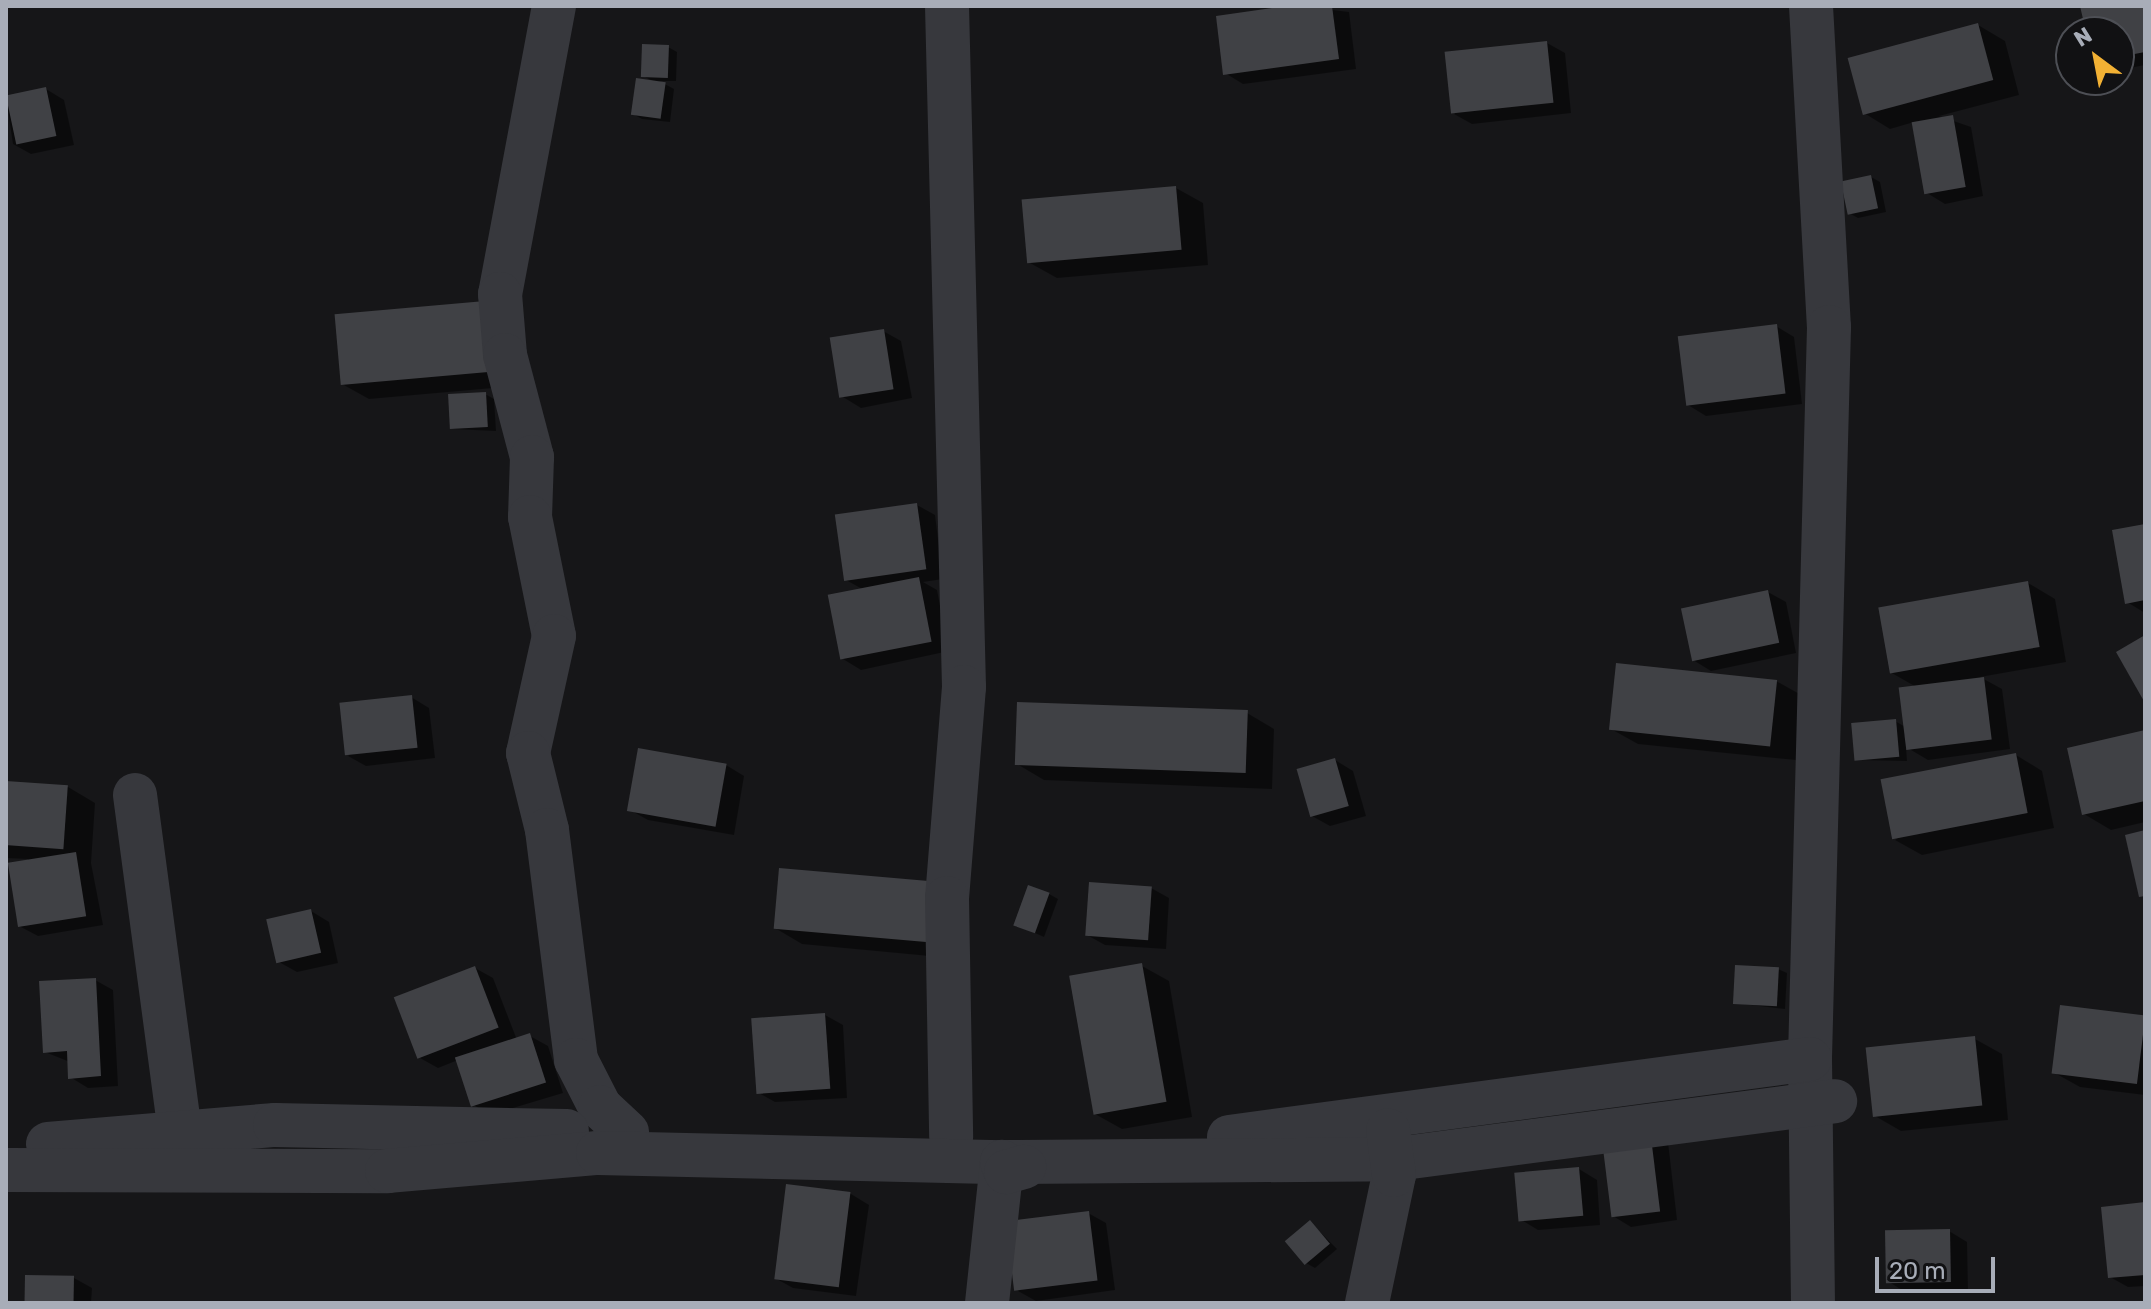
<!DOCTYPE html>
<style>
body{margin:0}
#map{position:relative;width:2151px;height:1309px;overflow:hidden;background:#161618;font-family:Rubik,sans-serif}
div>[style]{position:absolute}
.shadow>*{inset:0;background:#0007}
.building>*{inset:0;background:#404145;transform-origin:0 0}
.minor>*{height:44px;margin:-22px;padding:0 22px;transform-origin:22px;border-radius:22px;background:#37383d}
span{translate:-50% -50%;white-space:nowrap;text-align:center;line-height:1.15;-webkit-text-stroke:6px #111113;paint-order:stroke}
.frame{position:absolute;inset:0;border:8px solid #a8adb8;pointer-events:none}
.north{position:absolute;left:2055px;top:16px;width:80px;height:80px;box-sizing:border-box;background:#111113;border:2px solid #4d4f55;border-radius:50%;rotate:328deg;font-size:22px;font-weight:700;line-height:32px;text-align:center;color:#a8adb8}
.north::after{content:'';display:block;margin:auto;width:28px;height:36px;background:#f2b134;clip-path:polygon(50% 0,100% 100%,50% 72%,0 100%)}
.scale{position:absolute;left:1875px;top:1257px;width:120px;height:36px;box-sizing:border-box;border:4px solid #a8adb8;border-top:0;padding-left:10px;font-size:24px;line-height:28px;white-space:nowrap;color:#a8adb8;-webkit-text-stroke:6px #111113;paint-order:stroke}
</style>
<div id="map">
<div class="shadow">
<div style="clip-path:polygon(1301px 6px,1349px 12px,1356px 69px,1243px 84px,1225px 73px)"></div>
<div style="clip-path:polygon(2083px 6px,2145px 6px,2145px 65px,2119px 70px,2119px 32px,2088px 32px)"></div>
<div style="clip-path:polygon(1978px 25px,2005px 41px,2019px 95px,1939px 116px,1971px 127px,1983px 196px,1945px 204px,1927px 193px,1914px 122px,1890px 129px,1864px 113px)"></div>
<div style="clip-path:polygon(1547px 43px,1565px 53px,1571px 113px,1472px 124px,1454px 114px)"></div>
<div style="clip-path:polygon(668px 47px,677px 52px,676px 81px,659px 81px,674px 89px,670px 122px,642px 119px,633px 114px,655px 82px,643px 76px)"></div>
<div style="clip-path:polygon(46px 89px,64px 100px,74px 145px,31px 154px,13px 144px,6px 98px)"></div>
<div style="clip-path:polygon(1871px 177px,1880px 182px,1886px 212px,1858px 218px,1849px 213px)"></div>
<div style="clip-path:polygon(1176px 188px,1203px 203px,1208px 265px,1057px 278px,1030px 263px)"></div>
<div style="clip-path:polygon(485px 304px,517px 386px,369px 399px,342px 384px)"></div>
<div style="clip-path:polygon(1776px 326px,1794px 337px,1802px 404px,1706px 416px,1688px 405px)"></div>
<div style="clip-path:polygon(883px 331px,901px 341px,912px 398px,861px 408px,843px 397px)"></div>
<div style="clip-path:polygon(485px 394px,494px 399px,496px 431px,452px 429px)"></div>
<div style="clip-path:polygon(917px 505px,935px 515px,943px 579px,923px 582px,937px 590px,949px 651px,861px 670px,843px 659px,864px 590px,846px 580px)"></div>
<div style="clip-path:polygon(2145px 526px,2145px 613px,2127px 602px)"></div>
<div style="clip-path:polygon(2028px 583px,2055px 599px,2066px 662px,1980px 677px,2002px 689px,2010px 749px,1928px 760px,1906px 747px,1907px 761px,1857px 760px,1895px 721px,1907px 728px,1918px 688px,1890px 672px)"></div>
<div style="clip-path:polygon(1768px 592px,1786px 602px,1796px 653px,1711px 671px,1693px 660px)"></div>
<div style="clip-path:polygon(1776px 681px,1803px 696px,1796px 760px,1638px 744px,1611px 729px)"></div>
<div style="clip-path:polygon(411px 697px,429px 708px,435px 758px,366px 766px,348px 756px)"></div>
<div style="clip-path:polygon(1247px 713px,1274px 729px,1272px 789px,1044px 780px,1017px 764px)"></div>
<div style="clip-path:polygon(2145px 732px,2145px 822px,2111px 830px,2084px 814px)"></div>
<div style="clip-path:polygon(2016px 755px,2042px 771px,2054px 828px,1922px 855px,1895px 840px)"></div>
<div style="clip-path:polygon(1335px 760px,1353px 771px,1366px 816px,1330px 826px,1312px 816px)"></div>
<div style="clip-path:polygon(726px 765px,744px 776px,734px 835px,648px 820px,630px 810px)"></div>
<div style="clip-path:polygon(6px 783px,68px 787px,95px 803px,91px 863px,103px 925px,38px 936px,19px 926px,28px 859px,6px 858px)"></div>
<div style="clip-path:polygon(930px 884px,951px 958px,802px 944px,775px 928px)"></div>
<div style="clip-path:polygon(1151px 888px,1169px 898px,1166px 949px,1105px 945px,1087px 935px)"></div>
<div style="clip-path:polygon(1049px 894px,1058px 899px,1044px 937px,1015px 924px)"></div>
<div style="clip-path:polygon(311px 911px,329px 922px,338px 963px,297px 972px,279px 962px)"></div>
<div style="clip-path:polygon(1142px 966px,1169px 981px,1192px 1117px,1122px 1129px,1095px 1114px)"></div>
<div style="clip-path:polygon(475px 968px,493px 978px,517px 1040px,530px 1036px,548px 1046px,563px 1093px,490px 1115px,472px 1104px,458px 1060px,438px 1068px,420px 1058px)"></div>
<div style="clip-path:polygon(1778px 969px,1787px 973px,1785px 1009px,1735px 1003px)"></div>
<div style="clip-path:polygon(95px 980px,113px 990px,118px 1086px,88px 1088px,70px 1077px,70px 1062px,45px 1052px)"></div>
<div style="clip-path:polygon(825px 1015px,843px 1025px,847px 1098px,775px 1102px,757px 1092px)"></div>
<div style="clip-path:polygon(2145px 1017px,2145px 1095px,2080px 1087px,2053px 1072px)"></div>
<div style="clip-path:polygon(1975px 1039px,2002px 1054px,2008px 1120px,1901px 1131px,1875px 1116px)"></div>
<div style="clip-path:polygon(1604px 1138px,1668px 1142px,1677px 1220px,1631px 1227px,1613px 1216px)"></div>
<div style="clip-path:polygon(1579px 1169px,1597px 1180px,1600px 1225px,1538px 1230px,1520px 1219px)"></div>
<div style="clip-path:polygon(788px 1186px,851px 1194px,869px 1205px,856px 1296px,793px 1288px,775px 1278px)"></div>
<div style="clip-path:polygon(2145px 1204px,2145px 1286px,2128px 1287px,2110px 1277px)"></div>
<div style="clip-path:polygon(1088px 1213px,1106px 1223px,1115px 1290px,1036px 1301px,1018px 1291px)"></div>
<div style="clip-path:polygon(1310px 1222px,1337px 1249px,1315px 1268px,1306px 1263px)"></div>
<div style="clip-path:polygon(1949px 1231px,1967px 1242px,1968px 1291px,1907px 1293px,1889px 1282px)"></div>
<div style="clip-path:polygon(74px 1278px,92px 1288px,91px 1303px,26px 1303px)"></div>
</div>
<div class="building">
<div style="clip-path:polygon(1286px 6px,1332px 6px,1339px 59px,1223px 75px,1216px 16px)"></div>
<div style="clip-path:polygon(2080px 6px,2145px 6px,2145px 52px,2119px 57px,2119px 32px,2086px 32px)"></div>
<div style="left:1978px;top:23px;width:59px;height:135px;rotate:75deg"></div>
<div style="left:1547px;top:41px;width:62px;height:103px;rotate:84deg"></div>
<div style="left:642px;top:44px;width:27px;height:33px;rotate:2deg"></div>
<div style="left:636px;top:78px;width:30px;height:37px;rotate:8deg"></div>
<div style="left:46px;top:87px;width:50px;height:41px;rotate:78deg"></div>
<div style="left:1953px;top:115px;width:73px;height:42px;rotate:80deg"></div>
<div style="left:1871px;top:175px;width:34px;height:31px;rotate:78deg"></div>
<div style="left:1176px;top:186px;width:64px;height:155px;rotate:85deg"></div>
<div style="left:485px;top:301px;width:71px;height:151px;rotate:85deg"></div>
<div style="left:1777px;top:324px;width:70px;height:100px;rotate:83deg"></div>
<div style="left:884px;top:329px;width:61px;height:55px;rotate:81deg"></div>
<div style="left:486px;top:392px;width:35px;height:38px;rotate:87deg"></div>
<div style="left:917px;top:503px;width:67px;height:83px;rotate:82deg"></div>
<div style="clip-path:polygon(2145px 524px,2145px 600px,2125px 604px,2112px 530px)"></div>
<div style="left:919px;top:577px;width:66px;height:93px;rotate:79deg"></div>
<div style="left:2028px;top:581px;width:67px;height:152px;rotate:80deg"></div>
<div style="left:1768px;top:590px;width:54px;height:89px;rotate:78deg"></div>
<div style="clip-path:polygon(2145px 635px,2145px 703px,2116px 652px)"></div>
<div style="left:1616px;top:663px;width:162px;height:67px;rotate:6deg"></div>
<div style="left:1984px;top:677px;width:63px;height:86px;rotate:83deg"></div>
<div style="left:412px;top:695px;width:53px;height:73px;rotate:84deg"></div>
<div style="left:1017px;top:702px;width:231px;height:63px;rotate:2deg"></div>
<div style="left:1896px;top:719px;width:38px;height:45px;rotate:85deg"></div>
<div style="clip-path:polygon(2145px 730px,2145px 801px,2082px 815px,2067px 748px)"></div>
<div style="left:638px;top:748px;width:90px;height:64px;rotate:10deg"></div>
<div style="left:2016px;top:753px;width:61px;height:138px;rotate:79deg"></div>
<div style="left:1335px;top:758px;width:50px;height:40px;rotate:74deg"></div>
<div style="left:6px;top:781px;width:62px;height:64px;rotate:4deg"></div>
<div style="clip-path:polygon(2145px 830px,2145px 896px,2139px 897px,2125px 835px)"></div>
<div style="left:76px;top:852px;width:65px;height:69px;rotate:81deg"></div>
<div style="left:779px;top:868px;width:153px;height:61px;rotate:5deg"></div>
<div style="left:1089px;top:882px;width:63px;height:54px;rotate:4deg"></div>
<div style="left:1028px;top:885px;width:23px;height:43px;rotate:20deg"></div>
<div style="left:311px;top:909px;width:45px;height:46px;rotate:77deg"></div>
<div style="left:1142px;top:963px;width:141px;height:74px;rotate:80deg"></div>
<div style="left:1735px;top:965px;width:44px;height:39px;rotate:3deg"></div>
<div style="left:475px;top:966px;width:66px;height:87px;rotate:69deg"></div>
<div style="clip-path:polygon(96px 978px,101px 1076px,68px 1079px,67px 1051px,43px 1053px,39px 981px)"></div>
<div style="left:2060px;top:1005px;width:86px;height:69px;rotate:7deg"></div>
<div style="left:825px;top:1013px;width:76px;height:74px;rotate:86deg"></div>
<div style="left:530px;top:1033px;width:52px;height:79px;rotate:72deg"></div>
<div style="left:1975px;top:1036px;width:70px;height:110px;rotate:84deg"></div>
<div style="left:1650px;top:1129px;width:83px;height:49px;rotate:83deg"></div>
<div style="left:1579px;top:1167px;width:49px;height:65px;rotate:85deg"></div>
<div style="left:786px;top:1184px;width:65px;height:96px;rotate:7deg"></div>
<div style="clip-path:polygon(2145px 1202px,2145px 1275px,2108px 1278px,2101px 1207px)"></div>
<div style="left:1089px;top:1211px;width:70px;height:84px;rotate:83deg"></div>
<div style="left:1310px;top:1220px;width:31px;height:33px;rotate:50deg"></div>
<div style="left:1950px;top:1229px;width:53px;height:65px;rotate:89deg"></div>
<div style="left:25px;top:1275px;width:49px;height:28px;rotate:1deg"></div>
</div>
<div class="minor">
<div style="left:554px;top:6px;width:293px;rotate:100.6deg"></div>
<div style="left:500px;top:294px;width:61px;rotate:85.3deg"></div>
<div style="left:505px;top:355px;width:106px;rotate:75.2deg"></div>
<div style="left:532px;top:457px;width:60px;rotate:91.9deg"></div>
<div style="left:530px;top:517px;width:121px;rotate:78.6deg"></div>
<div style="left:554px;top:636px;width:120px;rotate:102.5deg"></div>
<div style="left:528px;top:753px;width:79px;rotate:76.1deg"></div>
<div style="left:547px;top:830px;width:232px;rotate:82.8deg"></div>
<div style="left:576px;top:1060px;width:53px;rotate:62.9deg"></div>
<div style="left:600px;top:1107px;width:37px;rotate:43deg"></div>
<div style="left:947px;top:6px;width:681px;rotate:88.57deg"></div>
<div style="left:964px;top:687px;width:212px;rotate:94.6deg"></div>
<div style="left:947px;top:898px;width:239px;rotate:89deg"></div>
<div style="left:1811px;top:6px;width:322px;rotate:86.8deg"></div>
<div style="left:1829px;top:327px;width:732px;rotate:91.49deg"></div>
<div style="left:1810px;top:1059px;width:244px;rotate:89.3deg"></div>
<div style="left:135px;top:795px;width:369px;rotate:82.4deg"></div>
<div style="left:1229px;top:1137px;width:586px;rotate:-7.65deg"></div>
<div style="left:48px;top:1144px;width:228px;rotate:-4.8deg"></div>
<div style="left:275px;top:1125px;width:292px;rotate:1.2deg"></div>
<div style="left:6px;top:1170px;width:381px;rotate:0.2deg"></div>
<div style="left:387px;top:1171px;width:212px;rotate:-4.9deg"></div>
<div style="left:598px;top:1153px;width:404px;rotate:1.3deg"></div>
<div style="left:1002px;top:1162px;width:394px;rotate:-0.4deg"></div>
<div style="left:1396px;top:1159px;width:443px;rotate:-7.5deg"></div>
<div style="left:987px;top:1303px;width:142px;rotate:-83.9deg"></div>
<div style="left:1002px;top:1162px;width:11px;rotate:68deg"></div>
<div style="left:1006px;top:1172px;width:19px;rotate:-16deg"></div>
<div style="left:1367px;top:1303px;width:131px;rotate:-78.1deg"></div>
<div style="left:1394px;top:1175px;width:45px;rotate:-97.6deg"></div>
</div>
<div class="frame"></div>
<div class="north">N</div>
<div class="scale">20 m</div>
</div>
